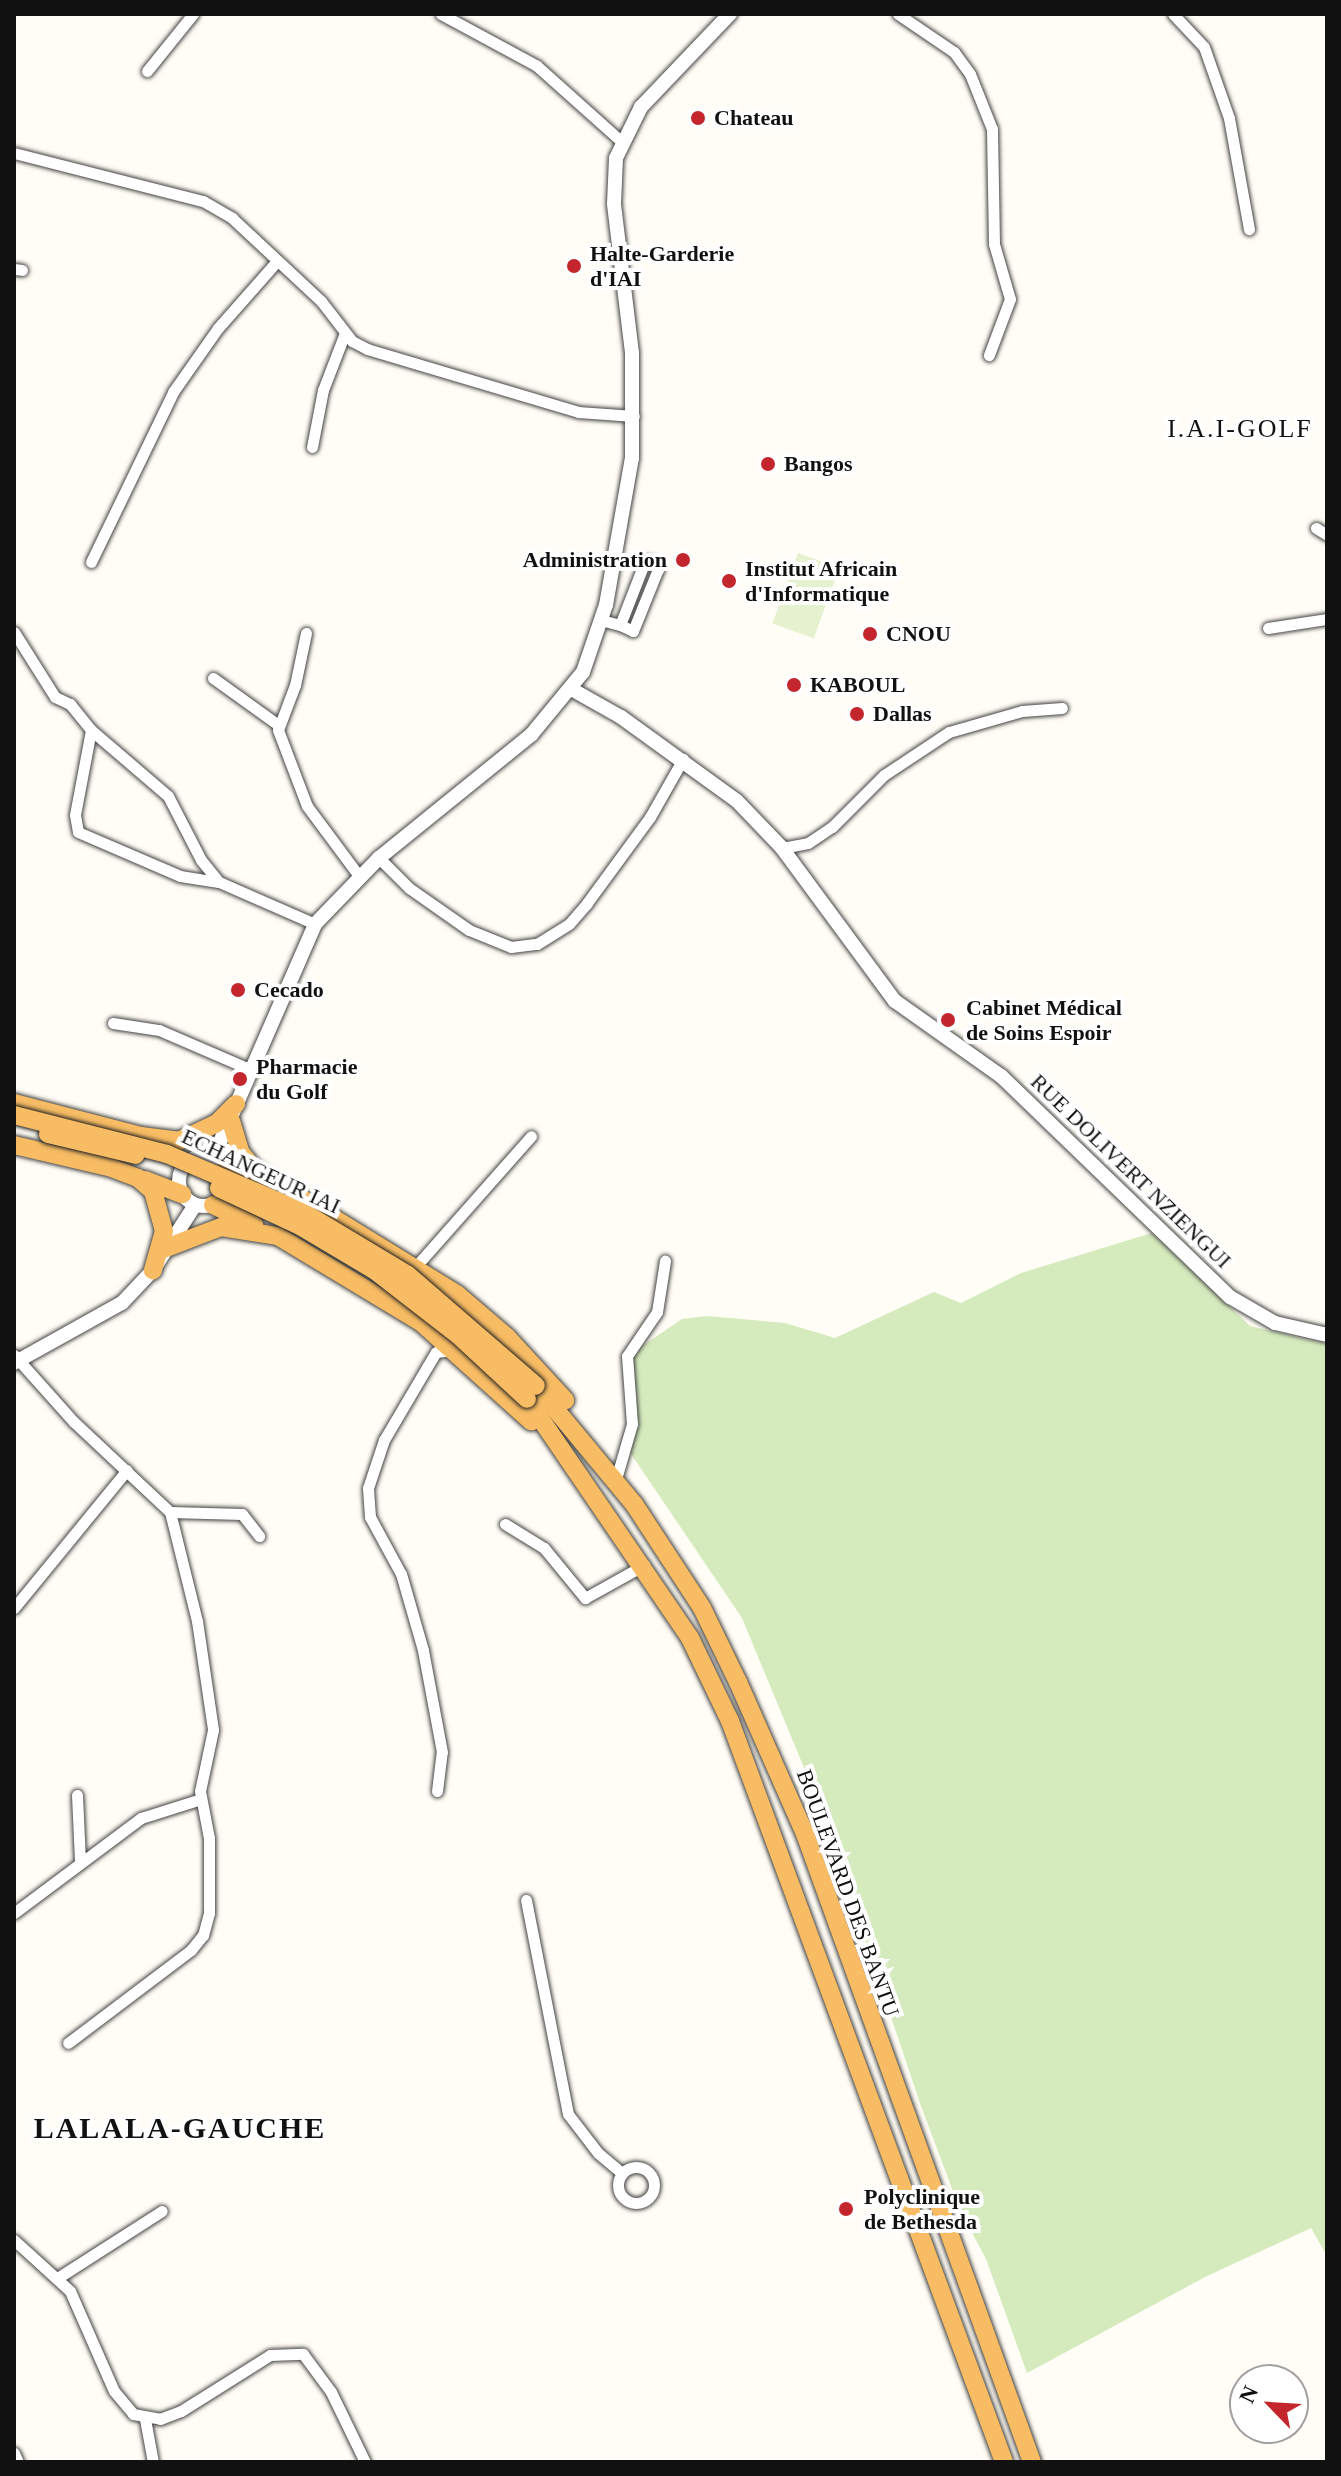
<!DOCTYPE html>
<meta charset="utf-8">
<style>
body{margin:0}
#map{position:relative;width:1341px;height:2476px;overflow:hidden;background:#fffdf5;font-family:"Times New Roman",serif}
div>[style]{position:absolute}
.green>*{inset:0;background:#d5ebbd}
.pitch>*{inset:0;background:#e6f2cf;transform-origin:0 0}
.roads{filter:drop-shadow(0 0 2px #444) drop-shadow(0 0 2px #444)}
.minor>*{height:11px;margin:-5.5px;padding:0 5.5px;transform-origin:5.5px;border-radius:5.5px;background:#fff}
.minor>.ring{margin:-5.5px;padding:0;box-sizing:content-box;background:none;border:11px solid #fff;border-radius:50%}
.tertiary>*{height:14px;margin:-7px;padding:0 7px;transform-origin:7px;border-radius:7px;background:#fff}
.tertiary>.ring{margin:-7px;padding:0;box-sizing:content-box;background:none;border:14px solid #fff;border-radius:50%}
.trunk>*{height:18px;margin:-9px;padding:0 9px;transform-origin:9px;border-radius:9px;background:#f7bc64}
.bridges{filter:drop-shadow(0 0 2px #222) drop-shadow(0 0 2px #222)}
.trunk-bridge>*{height:18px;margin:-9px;padding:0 9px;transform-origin:9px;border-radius:9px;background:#f7bc64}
.dots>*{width:22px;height:22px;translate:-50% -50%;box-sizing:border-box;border:4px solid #fff;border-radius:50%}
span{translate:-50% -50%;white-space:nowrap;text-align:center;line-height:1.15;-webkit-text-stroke:8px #fff;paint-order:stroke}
.poi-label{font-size:22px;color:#111;font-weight:700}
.left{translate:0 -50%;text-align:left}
.right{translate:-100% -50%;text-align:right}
.street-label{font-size:22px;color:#111}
.quarter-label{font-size:26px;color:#111;letter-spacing:2px}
.district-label{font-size:30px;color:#111;font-weight:700;letter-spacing:2px}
.frame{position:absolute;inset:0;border:16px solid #111;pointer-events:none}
.north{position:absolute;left:1229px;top:2364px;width:80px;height:80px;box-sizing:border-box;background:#fff;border:2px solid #a0a0a0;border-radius:50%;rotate:295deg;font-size:22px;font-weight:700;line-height:32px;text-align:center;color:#111}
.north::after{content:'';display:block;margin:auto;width:28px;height:36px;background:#c4262e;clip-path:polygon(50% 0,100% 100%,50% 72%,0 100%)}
</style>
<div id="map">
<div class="green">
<div style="clip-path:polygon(1152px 1233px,1250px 1326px,1327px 1344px,1327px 2256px,1311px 2228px,1207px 2276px,1027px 2373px,986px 2259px,960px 2210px,921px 2106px,819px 1804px,742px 1618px,629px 1451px,636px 1432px,637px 1399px,632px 1353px,682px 1319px,707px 1316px,785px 1323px,835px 1338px,934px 1292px,961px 1303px,1021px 1273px)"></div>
</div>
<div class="pitch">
<div style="left:798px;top:553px;width:44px;height:75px;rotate:20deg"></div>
</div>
<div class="roads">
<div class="minor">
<div style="left:441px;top:14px;width:109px;rotate:28.4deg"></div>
<div style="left:537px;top:66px;width:113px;rotate:41.8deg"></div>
<div style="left:898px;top:14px;width:68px;rotate:34.2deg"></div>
<div style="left:954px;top:52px;width:27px;rotate:54deg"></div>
<div style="left:970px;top:74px;width:59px;rotate:68.2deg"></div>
<div style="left:992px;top:129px;width:115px;rotate:89deg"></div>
<div style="left:994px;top:244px;width:57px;rotate:73.8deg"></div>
<div style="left:1010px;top:299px;width:60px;rotate:110.6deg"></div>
<div style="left:1173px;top:14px;width:45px;rotate:46.8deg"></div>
<div style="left:1204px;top:47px;width:75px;rotate:70.6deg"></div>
<div style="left:1229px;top:118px;width:113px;rotate:79.8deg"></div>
<div style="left:147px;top:71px;width:73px;rotate:-51.1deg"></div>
<div style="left:14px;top:153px;width:195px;rotate:14.3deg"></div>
<div style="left:203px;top:201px;width:34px;rotate:30deg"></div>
<div style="left:232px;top:218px;width:122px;rotate:43deg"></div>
<div style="left:321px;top:301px;width:51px;rotate:52.2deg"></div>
<div style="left:352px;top:341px;width:17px;rotate:28deg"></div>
<div style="left:367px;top:349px;width:220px;rotate:16.6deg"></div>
<div style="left:578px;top:412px;width:56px;rotate:4.1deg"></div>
<div style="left:14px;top:269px;width:8px;rotate:7deg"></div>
<div style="left:312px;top:447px;width:58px;rotate:-79.1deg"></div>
<div style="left:323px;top:390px;width:61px;rotate:-68.9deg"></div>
<div style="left:1316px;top:528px;width:13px;rotate:32deg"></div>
<div style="left:91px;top:562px;width:189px;rotate:-64.2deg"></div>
<div style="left:173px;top:392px;width:78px;rotate:-54.9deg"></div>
<div style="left:218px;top:328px;width:89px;rotate:-48.6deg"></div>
<div style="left:601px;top:620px;width:20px;rotate:15deg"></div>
<div style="left:620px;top:625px;width:69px;rotate:-68.7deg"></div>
<div style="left:645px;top:561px;width:8px;rotate:7deg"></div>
<div style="left:653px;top:562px;width:9px;rotate:54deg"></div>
<div style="left:658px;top:569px;width:67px;rotate:112deg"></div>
<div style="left:633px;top:631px;width:14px;rotate:-155deg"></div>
<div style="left:1268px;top:628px;width:60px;rotate:-8.7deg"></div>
<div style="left:14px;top:632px;width:77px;rotate:57.8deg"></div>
<div style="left:55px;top:697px;width:17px;rotate:25deg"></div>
<div style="left:70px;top:704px;width:33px;rotate:51deg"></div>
<div style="left:91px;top:730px;width:86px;rotate:100.7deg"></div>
<div style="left:75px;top:815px;width:17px;rotate:80deg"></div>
<div style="left:78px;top:832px;width:111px;rotate:23.3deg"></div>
<div style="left:180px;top:876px;width:39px;rotate:9deg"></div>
<div style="left:219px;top:882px;width:105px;rotate:23.6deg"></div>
<div style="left:306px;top:633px;width:53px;rotate:101.9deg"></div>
<div style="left:295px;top:685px;width:48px;rotate:110.7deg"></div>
<div style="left:278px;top:730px;width:81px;rotate:69.1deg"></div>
<div style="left:307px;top:806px;width:87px;rotate:53.4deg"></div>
<div style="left:213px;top:678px;width:79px;rotate:35.7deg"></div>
<div style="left:91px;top:730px;width:101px;rotate:40.6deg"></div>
<div style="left:168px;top:796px;width:72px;rotate:62.7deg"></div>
<div style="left:201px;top:860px;width:28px;rotate:51deg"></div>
<div style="left:782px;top:848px;width:26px;rotate:-11deg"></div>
<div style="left:808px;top:843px;width:29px;rotate:-34deg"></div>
<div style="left:832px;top:827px;width:74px;rotate:-45deg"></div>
<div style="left:884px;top:775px;width:78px;rotate:-33.5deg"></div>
<div style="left:949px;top:732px;width:76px;rotate:-16deg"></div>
<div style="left:1022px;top:711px;width:40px;rotate:-4.3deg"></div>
<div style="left:379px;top:858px;width:42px;rotate:45deg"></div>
<div style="left:409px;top:888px;width:73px;rotate:35deg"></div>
<div style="left:469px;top:930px;width:45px;rotate:22deg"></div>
<div style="left:511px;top:947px;width:26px;rotate:-7deg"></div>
<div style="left:537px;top:944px;width:38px;rotate:-32deg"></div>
<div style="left:569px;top:924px;width:28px;rotate:-49deg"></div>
<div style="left:587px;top:903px;width:107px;rotate:-53.8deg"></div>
<div style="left:650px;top:817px;width:67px;rotate:-60.4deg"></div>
<div style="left:113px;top:1023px;width:47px;rotate:8.7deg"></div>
<div style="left:159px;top:1030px;width:101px;rotate:23.3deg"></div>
<div style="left:417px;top:1265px;width:172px;rotate:-48.5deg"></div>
<div style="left:14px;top:1355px;width:90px;rotate:48.2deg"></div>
<div style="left:74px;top:1422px;width:132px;rotate:43.2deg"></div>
<div style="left:170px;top:1512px;width:112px;rotate:76.1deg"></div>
<div style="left:197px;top:1621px;width:110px;rotate:81.6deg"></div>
<div style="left:213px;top:1730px;width:62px;rotate:102deg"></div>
<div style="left:200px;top:1791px;width:48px;rotate:79.2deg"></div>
<div style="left:209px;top:1838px;width:75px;rotate:90deg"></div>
<div style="left:209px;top:1913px;width:23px;rotate:105deg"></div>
<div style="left:203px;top:1935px;width:19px;rotate:129deg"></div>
<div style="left:191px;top:1950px;width:154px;rotate:142.9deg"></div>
<div style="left:616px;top:1479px;width:57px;rotate:-73.8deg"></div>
<div style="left:632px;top:1424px;width:68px;rotate:-94.2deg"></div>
<div style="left:627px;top:1356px;width:53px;rotate:-55.7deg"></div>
<div style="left:657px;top:1312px;width:52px;rotate:-81.1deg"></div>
<div style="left:170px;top:1512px;width:72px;rotate:1.6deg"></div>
<div style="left:242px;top:1514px;width:28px;rotate:52deg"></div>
<div style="left:505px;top:1524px;width:46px;rotate:31.6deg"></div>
<div style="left:544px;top:1548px;width:65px;rotate:50.6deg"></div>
<div style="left:585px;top:1598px;width:68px;rotate:-29.2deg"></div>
<div style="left:14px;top:1608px;width:178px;rotate:-50.7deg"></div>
<div style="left:437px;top:1791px;width:39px;rotate:-83deg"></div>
<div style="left:442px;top:1752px;width:104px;rotate:-100.6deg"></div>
<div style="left:423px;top:1650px;width:79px;rotate:-106.1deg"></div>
<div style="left:401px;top:1574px;width:65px;rotate:-118.5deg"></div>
<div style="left:370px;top:1517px;width:29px;rotate:-94deg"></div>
<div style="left:368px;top:1488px;width:51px;rotate:-71.6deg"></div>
<div style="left:384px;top:1440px;width:85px;rotate:-59.5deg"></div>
<div style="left:427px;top:1367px;width:17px;rotate:-59deg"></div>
<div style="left:436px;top:1352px;width:17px;rotate:-7deg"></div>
<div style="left:77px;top:1795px;width:67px;rotate:87.4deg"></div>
<div style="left:526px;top:1900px;width:218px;rotate:78.9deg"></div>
<div style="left:568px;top:2114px;width:49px;rotate:52.4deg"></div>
<div style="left:598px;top:2153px;width:31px;rotate:40deg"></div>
<div style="left:14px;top:1913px;width:159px;rotate:-36.8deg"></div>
<div style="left:141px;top:1818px;width:63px;rotate:-17.6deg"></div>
<div class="ring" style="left:618px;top:2167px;width:25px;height:25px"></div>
<div style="left:14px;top:2240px;width:76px;rotate:42.3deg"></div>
<div style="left:70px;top:2291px;width:109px;rotate:66.3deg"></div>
<div style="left:114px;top:2391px;width:30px;rotate:50deg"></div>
<div style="left:133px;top:2414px;width:27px;rotate:10deg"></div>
<div style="left:160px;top:2419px;width:22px;rotate:-21deg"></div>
<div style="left:181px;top:2411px;width:105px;rotate:-32.2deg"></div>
<div style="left:270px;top:2355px;width:33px;rotate:-2deg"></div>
<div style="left:303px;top:2354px;width:47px;rotate:53.6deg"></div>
<div style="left:331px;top:2392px;width:78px;rotate:64.1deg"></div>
<div style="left:59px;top:2277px;width:122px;rotate:-32.7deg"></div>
<div style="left:145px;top:2419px;width:44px;rotate:79.5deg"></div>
<div style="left:14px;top:2453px;width:10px;rotate:66deg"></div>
</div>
<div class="tertiary">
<div style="left:573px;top:690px;width:55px;rotate:29.4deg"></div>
<div style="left:621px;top:717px;width:143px;rotate:35.9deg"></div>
<div style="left:737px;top:801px;width:65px;rotate:46.2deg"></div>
<div style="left:782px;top:848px;width:190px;rotate:53.6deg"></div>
<div style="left:895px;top:1001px;width:130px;rotate:35.3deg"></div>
<div style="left:1001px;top:1076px;width:318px;rotate:44deg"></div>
<div style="left:1230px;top:1297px;width:52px;rotate:30deg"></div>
<div style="left:1275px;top:1323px;width:53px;rotate:13deg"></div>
<div class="ring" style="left:179px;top:1156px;width:36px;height:36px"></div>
<div style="left:213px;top:1158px;width:255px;rotate:-66.4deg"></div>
<div style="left:315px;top:924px;width:92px;rotate:-45.9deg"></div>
<div style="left:379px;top:858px;width:196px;rotate:-39deg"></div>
<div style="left:531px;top:735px;width:82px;rotate:-50.5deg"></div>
<div style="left:583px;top:672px;width:71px;rotate:-71.1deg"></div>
<div style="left:606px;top:605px;width:149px;rotate:-80deg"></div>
<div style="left:632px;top:458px;width:105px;rotate:-90deg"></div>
<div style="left:632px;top:353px;width:150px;rotate:-96.9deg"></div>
<div style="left:614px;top:204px;width:46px;rotate:-87.5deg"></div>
<div style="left:616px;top:158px;width:57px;rotate:-63.9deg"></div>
<div style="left:641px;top:107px;width:129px;rotate:-46.3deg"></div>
<div style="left:14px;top:1363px;width:124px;rotate:-29.1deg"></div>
<div style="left:122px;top:1303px;width:45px;rotate:-46.8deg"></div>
<div style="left:153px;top:1270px;width:77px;rotate:-57.1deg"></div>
</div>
<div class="trunk">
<div style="left:14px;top:1103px;width:131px;rotate:14.6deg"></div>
<div style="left:141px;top:1136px;width:38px;rotate:7deg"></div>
<div style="left:179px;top:1141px;width:42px;rotate:-25.3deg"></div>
<div style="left:217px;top:1123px;width:27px;rotate:-45deg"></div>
<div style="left:230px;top:1118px;width:37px;rotate:73deg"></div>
<div style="left:241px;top:1153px;width:22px;rotate:51deg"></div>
<div style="left:255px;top:1170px;width:238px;rotate:31.6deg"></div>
<div style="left:458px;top:1295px;width:65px;rotate:40.6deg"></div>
<div style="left:507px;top:1337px;width:86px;rotate:47.4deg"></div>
<div style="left:14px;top:1145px;width:101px;rotate:13.2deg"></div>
<div style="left:112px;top:1168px;width:28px;rotate:21deg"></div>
<div style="left:138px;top:1178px;width:20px;rotate:41deg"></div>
<div style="left:153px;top:1191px;width:41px;rotate:74.6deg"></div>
<div style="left:164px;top:1231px;width:41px;rotate:105.8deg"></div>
<div style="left:226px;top:1169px;width:42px;rotate:21deg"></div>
<div style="left:145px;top:1180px;width:40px;rotate:21deg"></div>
<div style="left:213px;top:1205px;width:46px;rotate:26deg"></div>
<div style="left:166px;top:1248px;width:59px;rotate:-20.9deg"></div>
<div style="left:221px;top:1227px;width:58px;rotate:9deg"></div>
<div style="left:278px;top:1236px;width:168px;rotate:31.1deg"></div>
<div style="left:422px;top:1323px;width:147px;rotate:42deg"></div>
<div style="left:536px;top:1386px;width:153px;rotate:50.3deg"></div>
<div style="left:634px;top:1504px;width:124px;rotate:56.8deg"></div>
<div style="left:702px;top:1608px;width:82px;rotate:64.1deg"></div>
<div style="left:738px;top:1682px;width:166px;rotate:66.2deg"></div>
<div style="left:805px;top:1834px;width:668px;rotate:70.13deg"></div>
<div style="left:527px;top:1399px;width:289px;rotate:55.7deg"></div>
<div style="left:690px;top:1638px;width:92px;rotate:64.3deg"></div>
<div style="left:730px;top:1721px;width:790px;rotate:69.71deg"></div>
</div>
</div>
<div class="bridges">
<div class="trunk-bridge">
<div style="left:14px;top:1115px;width:158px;rotate:14.3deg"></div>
<div style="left:167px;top:1154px;width:148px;rotate:23.1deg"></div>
<div style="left:303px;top:1212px;width:122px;rotate:31deg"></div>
<div style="left:408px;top:1275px;width:169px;rotate:40.9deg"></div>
<div style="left:48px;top:1134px;width:90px;rotate:13.4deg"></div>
<div style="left:219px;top:1188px;width:89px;rotate:25.1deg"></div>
<div style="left:300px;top:1226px;width:86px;rotate:30.7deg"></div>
<div style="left:374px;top:1270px;width:106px;rotate:37.7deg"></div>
<div style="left:458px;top:1335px;width:94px;rotate:42.8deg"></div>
</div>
</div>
<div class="dots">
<div style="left:698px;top:118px;background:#c4262e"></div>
<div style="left:574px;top:266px;background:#c4262e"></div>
<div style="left:768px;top:464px;background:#c4262e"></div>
<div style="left:683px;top:560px;background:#c4262e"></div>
<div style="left:729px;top:581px;background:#c4262e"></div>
<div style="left:870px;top:634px;background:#c4262e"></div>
<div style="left:794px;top:685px;background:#c4262e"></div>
<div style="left:857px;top:714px;background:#c4262e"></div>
<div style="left:238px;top:990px;background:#c4262e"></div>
<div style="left:948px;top:1020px;background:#c4262e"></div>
<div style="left:240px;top:1079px;background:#c4262e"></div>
<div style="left:846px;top:2209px;background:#c4262e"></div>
</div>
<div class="poi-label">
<span class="left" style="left:714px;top:118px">Chateau</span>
<span class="left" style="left:590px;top:266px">Halte-Garderie<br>d'IAI</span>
<span class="left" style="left:784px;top:464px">Bangos</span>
<span class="right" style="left:667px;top:560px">Administration</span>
<span class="left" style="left:745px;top:581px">Institut Africain<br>d'Informatique</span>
<span class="left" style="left:886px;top:634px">CNOU</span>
<span class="left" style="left:810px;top:685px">KABOUL</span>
<span class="left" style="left:873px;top:714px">Dallas</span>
<span class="left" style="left:254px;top:990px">Cecado</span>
<span class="left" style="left:966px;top:1020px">Cabinet Médical<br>de Soins Espoir</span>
<span class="left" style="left:256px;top:1079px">Pharmacie<br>du Golf</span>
<span class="left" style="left:864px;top:2209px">Polyclinique<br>de Bethesda</span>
</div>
<div class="street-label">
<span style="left:261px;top:1171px;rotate:25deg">ECHANGEUR IAI</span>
<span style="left:1131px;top:1171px;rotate:44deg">RUE DOLIVERT NZIENGUI</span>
<span style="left:848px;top:1893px;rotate:70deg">BOULEVARD DES BANTU</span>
</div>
<div class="quarter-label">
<span style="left:1240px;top:429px">I.A.I-GOLF</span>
</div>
<div class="district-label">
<span style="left:180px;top:2128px">LALALA-GAUCHE</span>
</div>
<div class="frame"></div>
<div class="north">N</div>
</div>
